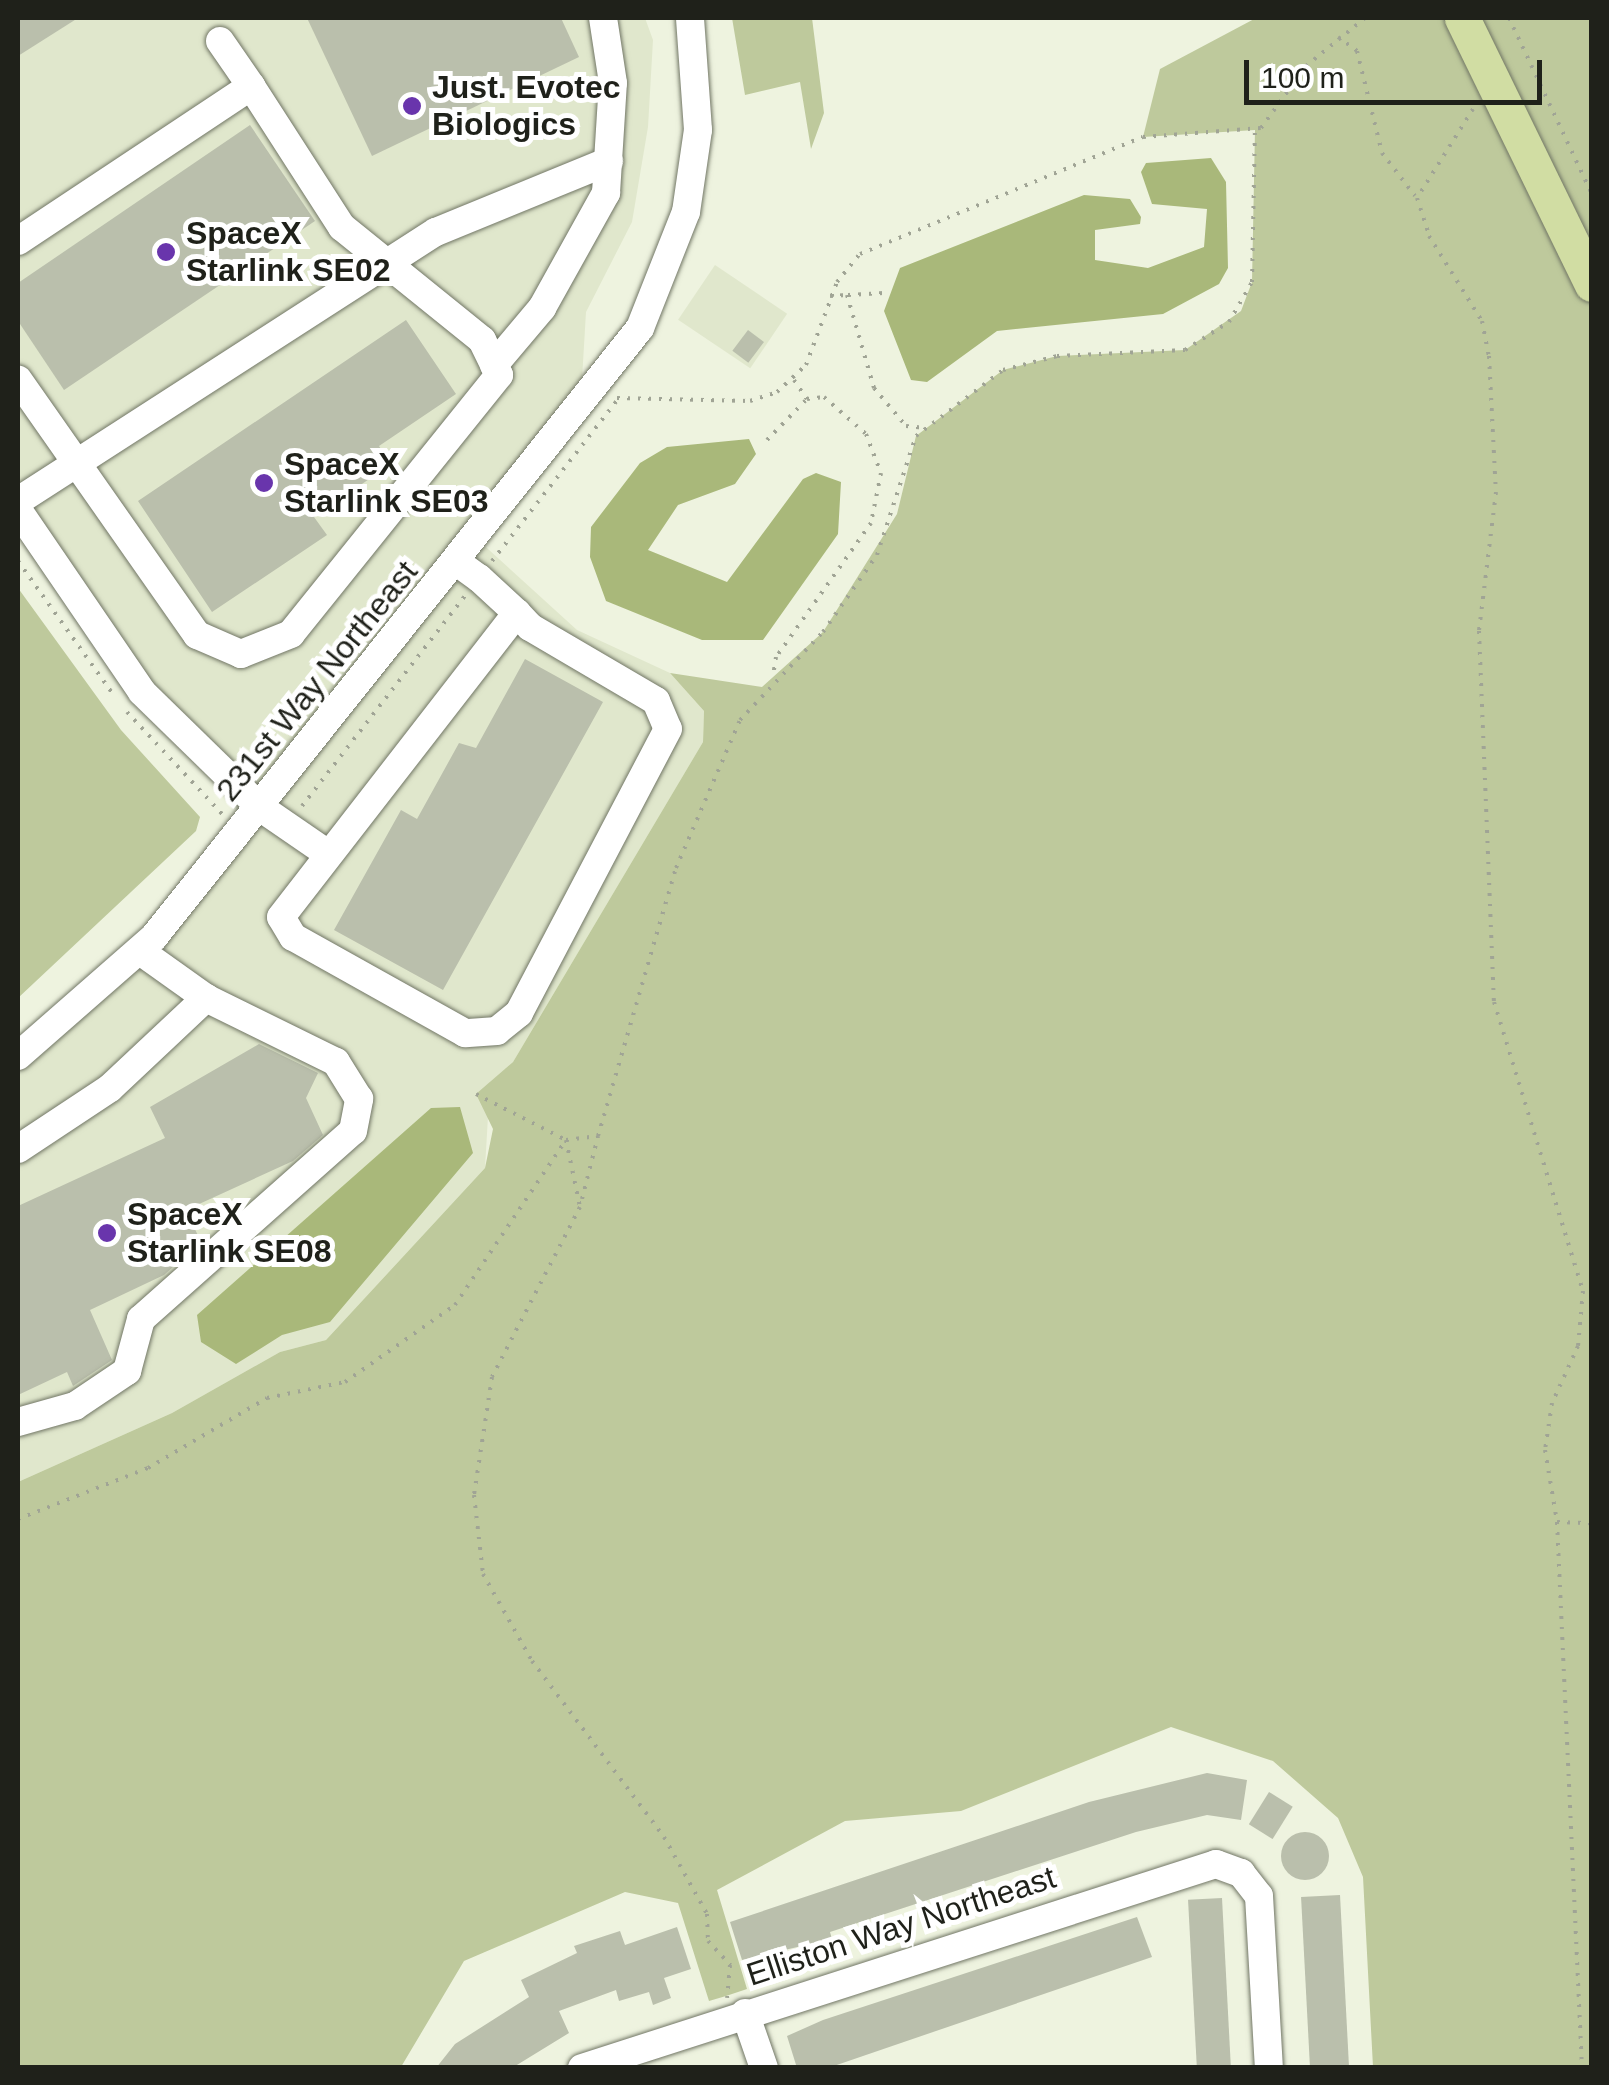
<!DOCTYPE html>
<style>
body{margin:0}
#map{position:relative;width:1609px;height:2085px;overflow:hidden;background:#eef3df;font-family:Arial,sans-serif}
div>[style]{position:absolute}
.built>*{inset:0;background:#e0e7cc;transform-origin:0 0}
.green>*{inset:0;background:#bec99c}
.water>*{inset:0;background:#a9b87a}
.building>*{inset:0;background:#babfac;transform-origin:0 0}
.round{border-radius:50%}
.path>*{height:4px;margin-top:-2px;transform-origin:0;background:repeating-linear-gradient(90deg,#a0a495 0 2.5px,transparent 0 10.5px)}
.roads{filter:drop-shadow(0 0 2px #717665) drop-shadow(0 0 2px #717665)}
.minor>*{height:28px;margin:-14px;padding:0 14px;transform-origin:14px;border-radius:14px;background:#fff}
.major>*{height:35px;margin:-17.5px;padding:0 17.5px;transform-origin:17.5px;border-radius:17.5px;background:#d1dda3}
.dots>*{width:28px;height:28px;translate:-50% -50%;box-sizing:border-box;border:5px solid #fff;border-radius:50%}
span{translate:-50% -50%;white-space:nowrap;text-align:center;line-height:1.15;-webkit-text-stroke:10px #fff;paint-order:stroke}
.poi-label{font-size:32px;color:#1f211a;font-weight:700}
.left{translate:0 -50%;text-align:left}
.street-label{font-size:32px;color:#1f211a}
.frame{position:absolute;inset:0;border:20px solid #1f211a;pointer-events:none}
.scale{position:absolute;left:1244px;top:60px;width:298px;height:45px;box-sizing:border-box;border:5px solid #1f211a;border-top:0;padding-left:12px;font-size:30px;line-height:35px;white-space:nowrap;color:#1f211a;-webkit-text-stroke:8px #fff;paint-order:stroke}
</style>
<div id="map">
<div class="built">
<div style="clip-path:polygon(18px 18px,645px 18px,653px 40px,648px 127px,632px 222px,586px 312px,580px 413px,477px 539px,577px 630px,670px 673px,704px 711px,703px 742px,513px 1062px,490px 1082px,485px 1168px,326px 1340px,280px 1352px,172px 1413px,18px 1482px,18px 1056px,80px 1009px,261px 808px,205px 757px,18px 510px)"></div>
<div style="left:715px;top:265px;width:87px;height:66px;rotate:34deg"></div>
</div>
<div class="green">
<div style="clip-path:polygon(732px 18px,812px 18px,824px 113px,811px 149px,800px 82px,745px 95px)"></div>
<div style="clip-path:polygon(1256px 18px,1591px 18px,1591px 2067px,1373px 2067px,1363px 1877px,1338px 1818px,1273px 1761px,1171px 1727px,961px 1811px,845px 1821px,717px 1890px,747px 1989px,726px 1996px,709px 2001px,678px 1903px,625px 1892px,464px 1961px,401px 2067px,18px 2067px,18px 1482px,172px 1413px,280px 1352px,326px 1340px,485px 1168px,493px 1129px,476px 1094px,513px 1062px,703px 742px,704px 711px,670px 673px,762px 687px,823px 632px,897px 514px,916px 436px,1003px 370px,1057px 356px,1185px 350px,1241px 311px,1252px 282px,1255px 130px,1143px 137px,1160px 69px)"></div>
<div style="clip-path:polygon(18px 588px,121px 730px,200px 817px,196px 831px,18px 998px)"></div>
</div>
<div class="water">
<div style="clip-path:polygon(1211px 158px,1226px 182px,1228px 268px,1219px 284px,1163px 314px,997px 331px,927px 382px,911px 380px,884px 311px,900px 268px,1084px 195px,1130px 199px,1141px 217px,1140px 224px,1095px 230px,1095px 260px,1148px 268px,1204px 247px,1207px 209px,1152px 204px,1141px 172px,1146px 163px)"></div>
<div style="clip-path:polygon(749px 439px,756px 454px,735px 484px,678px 505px,648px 550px,727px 582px,803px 479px,816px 473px,841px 482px,838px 534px,763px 640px,702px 640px,606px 601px,590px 557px,591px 527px,640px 463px,667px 447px)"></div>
<div style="clip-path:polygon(460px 1107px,473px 1153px,330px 1322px,282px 1335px,236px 1364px,201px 1342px,197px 1315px,431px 1108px)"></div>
</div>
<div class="building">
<div style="clip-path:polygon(18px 18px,78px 18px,18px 56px)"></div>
<div style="clip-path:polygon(307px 18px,561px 18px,579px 57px,372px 156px)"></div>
<div style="clip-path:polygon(250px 125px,315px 221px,64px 390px,18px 321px,18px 283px)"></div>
<div style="clip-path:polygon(406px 320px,456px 394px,379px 446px,391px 464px,314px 517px,327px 535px,212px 612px,138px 501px)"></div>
<div style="left:748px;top:330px;width:20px;height:26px;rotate:37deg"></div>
<div style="clip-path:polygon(525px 659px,603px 702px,443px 990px,334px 930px,401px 810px,417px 819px,459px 743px,476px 748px)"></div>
<div style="clip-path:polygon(259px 1044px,318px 1073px,306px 1098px,323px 1135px,293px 1161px,186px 1210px,201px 1242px,164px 1275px,90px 1310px,112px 1360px,73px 1386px,67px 1372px,18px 1395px,18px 1206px,165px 1138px,150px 1107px)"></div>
<div style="clip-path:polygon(1207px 1773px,1247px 1780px,1241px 1820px,1207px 1815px,1136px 1832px,830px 1932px,832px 1939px,742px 1960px,730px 1922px,1089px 1802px)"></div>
<div style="left:1269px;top:1792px;width:28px;height:38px;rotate:32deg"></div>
<div class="round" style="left:1281px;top:1832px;width:48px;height:48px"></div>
<div style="left:1340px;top:1895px;width:173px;height:39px;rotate:87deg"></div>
<div style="left:1222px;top:1898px;width:170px;height:34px;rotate:87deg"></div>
<div style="clip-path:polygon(1137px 1917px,1152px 1957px,828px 2068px,797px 2068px,787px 2036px,823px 2020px)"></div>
<div style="clip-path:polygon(677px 1927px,691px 1969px,664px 1978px,671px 1998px,653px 2005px,649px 1992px,619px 2001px,616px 1990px,559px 2011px,569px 2033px,512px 2068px,436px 2068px,455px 2044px,529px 1997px,521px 1980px,577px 1953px,574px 1946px,620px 1931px,625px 1945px)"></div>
</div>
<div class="path">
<div style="left:1509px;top:18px;width:195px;rotate:64.8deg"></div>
<div style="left:1338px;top:37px;width:24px;rotate:36deg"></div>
<div style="left:1357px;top:51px;width:105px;rotate:76.2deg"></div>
<div style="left:1382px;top:153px;width:54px;rotate:52.5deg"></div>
<div style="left:1473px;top:109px;width:105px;rotate:122.2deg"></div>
<div style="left:1417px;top:198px;width:40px;rotate:72deg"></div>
<div style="left:1429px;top:236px;width:100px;rotate:58.1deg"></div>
<div style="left:1482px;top:321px;width:36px;rotate:79deg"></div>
<div style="left:1489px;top:356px;width:136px;rotate:87.1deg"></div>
<div style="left:1496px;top:492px;width:140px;rotate:97deg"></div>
<div style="left:1479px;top:631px;width:371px;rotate:87.7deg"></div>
<div style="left:1494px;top:1002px;width:302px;rotate:72.9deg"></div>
<div style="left:1583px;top:1291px;width:55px;rotate:95.2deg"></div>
<div style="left:1578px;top:1346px;width:63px;rotate:114.5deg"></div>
<div style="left:1552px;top:1403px;width:48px;rotate:98.5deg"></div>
<div style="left:1545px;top:1450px;width:73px;rotate:80.5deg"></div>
<div style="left:1557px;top:1522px;width:547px;rotate:87.38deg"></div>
<div style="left:848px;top:295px;width:36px;rotate:-3deg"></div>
<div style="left:830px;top:296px;width:17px;rotate:-3deg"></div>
<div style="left:847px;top:295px;width:97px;rotate:73.8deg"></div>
<div style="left:874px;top:388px;width:50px;rotate:49.9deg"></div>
<div style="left:906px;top:426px;width:20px;rotate:6deg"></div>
<div style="left:794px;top:380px;width:23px;rotate:56deg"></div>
<div style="left:617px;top:398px;width:133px;rotate:1.3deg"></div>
<div style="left:750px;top:401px;width:28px;rotate:-18deg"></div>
<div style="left:777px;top:392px;width:40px;rotate:-43deg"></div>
<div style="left:806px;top:365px;width:89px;rotate:-69.5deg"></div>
<div style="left:837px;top:282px;width:36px;rotate:-51deg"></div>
<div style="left:860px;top:254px;width:306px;rotate:-22.5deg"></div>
<div style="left:1143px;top:137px;width:118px;rotate:-4.4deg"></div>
<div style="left:1261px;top:128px;width:77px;rotate:-54deg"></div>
<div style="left:1306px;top:66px;width:76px;rotate:-39.1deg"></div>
<div style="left:767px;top:440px;width:57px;rotate:-45.7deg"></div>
<div style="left:807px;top:399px;width:17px;rotate:-7deg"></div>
<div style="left:824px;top:397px;width:56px;rotate:41.4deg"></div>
<div style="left:866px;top:434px;width:42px;rotate:69deg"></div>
<div style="left:881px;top:473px;width:51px;rotate:101.3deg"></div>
<div style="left:871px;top:523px;width:164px;rotate:125.3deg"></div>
<div style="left:776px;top:657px;width:18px;rotate:99deg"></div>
<div style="left:18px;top:561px;width:167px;rotate:54.5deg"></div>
<div style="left:492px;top:561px;width:205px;rotate:-52.1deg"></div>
<div style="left:127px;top:712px;width:141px;rotate:47deg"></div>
<div style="left:302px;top:806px;width:266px;rotate:-52.2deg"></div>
<div style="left:476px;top:1094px;width:101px;rotate:27.1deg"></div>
<div style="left:566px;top:1140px;width:68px;rotate:78.2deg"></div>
<div style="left:580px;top:1207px;width:191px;rotate:117.4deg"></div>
<div style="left:492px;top:1377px;width:119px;rotate:98.7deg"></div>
<div style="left:474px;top:1495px;width:80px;rotate:83.5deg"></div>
<div style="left:483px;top:1574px;width:100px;rotate:60.6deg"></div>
<div style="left:532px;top:1661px;width:220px;rotate:53.1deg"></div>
<div style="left:664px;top:1837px;width:88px;rotate:60.8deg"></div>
<div style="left:707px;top:1914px;width:27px;rotate:88deg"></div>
<div style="left:708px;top:1941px;width:33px;rotate:47deg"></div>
<div style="left:730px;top:1965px;width:33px;rotate:95deg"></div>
<div style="left:566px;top:1140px;width:32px;rotate:-7deg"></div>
<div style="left:598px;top:1136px;width:279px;rotate:-73.8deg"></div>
<div style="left:676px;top:868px;width:161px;rotate:-66.6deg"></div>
<div style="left:740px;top:720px;width:121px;rotate:-46.7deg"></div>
<div style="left:823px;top:632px;width:94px;rotate:-55deg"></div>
<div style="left:877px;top:555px;width:125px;rotate:-71.9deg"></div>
<div style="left:916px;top:436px;width:109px;rotate:-37.2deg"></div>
<div style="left:1003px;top:370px;width:56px;rotate:-14.5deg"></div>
<div style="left:1057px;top:356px;width:128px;rotate:-2.7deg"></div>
<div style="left:1185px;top:350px;width:52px;rotate:-32.5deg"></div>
<div style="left:1229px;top:322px;width:46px;rotate:-60.1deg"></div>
<div style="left:1252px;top:282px;width:152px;rotate:-88.9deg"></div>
<div style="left:582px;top:1199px;width:65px;rotate:-75.7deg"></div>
<div style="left:18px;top:1519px;width:140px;rotate:-21.4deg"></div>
<div style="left:148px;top:1468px;width:138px;rotate:-30.5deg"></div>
<div style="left:267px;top:1398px;width:80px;rotate:-11.6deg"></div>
<div style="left:345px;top:1382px;width:134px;rotate:-35deg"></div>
<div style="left:455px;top:1305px;width:199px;rotate:-56.1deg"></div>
<div style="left:1557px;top:1522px;width:35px;rotate:2deg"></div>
</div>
<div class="roads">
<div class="minor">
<div style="left:220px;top:41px;width:55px;rotate:55.4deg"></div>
<div style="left:18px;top:241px;width:280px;rotate:-33.6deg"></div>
<div style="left:251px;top:86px;width:168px;rotate:57.2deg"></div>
<div style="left:342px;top:227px;width:180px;rotate:38.9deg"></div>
<div style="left:482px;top:340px;width:39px;rotate:64deg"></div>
<div style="left:499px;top:375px;width:332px;rotate:128.8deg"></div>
<div style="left:291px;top:634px;width:54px;rotate:158.2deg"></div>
<div style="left:241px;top:654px;width:48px;rotate:-156.6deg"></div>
<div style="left:197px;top:635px;width:312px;rotate:-125deg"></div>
<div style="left:494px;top:365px;width:75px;rotate:-49.9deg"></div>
<div style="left:542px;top:308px;width:132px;rotate:-60.9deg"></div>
<div style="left:606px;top:193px;width:110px;rotate:-86.4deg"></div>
<div style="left:613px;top:83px;width:66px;rotate:-98.7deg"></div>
<div style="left:18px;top:501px;width:497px;rotate:-32.8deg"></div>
<div style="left:436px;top:232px;width:187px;rotate:-22.3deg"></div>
<div style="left:18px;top:510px;width:220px;rotate:55.7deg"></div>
<div style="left:142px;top:692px;width:166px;rotate:44.3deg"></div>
<div style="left:261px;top:808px;width:81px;rotate:34.5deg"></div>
<div style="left:458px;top:563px;width:26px;rotate:36deg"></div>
<div style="left:479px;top:578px;width:52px;rotate:42.6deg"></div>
<div style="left:517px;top:613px;width:19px;rotate:47deg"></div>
<div style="left:530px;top:627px;width:146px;rotate:30.4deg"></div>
<div style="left:656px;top:701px;width:30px;rotate:67deg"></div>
<div style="left:668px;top:729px;width:321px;rotate:117.7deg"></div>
<div style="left:519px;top:1013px;width:28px;rotate:141deg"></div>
<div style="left:497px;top:1031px;width:32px;rotate:176deg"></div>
<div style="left:465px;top:1033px;width:197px;rotate:-150.8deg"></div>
<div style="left:293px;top:937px;width:23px;rotate:-121deg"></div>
<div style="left:281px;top:917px;width:385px;rotate:-52.2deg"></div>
<div style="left:18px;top:1056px;width:181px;rotate:-41.2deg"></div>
<div style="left:154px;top:937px;width:779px;rotate:-51.41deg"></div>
<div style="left:640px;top:328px;width:125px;rotate:-68.4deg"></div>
<div style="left:686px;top:212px;width:83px;rotate:-81.7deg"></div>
<div style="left:698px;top:130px;width:112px;rotate:-94.1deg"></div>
<div style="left:18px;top:1149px;width:110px;rotate:-33.5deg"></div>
<div style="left:110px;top:1088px;width:132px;rotate:-43.2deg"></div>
<div style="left:206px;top:998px;width:81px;rotate:-144.5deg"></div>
<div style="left:18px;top:1422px;width:59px;rotate:-15.7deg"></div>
<div style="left:75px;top:1406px;width:63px;rotate:-33.9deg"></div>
<div style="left:127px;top:1371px;width:54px;rotate:-74.9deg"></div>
<div style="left:141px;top:1319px;width:283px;rotate:-41.6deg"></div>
<div style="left:353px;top:1131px;width:33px;rotate:-79deg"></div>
<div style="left:359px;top:1099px;width:44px;rotate:-121.9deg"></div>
<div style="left:336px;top:1062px;width:145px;rotate:-153.8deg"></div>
<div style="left:745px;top:2013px;width:58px;rotate:70.9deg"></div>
<div style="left:582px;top:2068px;width:666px;rotate:-17.84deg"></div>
<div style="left:1216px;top:1864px;width:27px;rotate:20deg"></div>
<div style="left:1241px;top:1873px;width:29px;rotate:52deg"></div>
<div style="left:1259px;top:1896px;width:172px;rotate:86.7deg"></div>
</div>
<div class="major">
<div style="left:1462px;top:18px;width:296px;rotate:64deg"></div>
</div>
</div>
<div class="dots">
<div style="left:412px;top:106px;background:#6935ac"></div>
<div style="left:166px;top:252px;background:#6935ac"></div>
<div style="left:264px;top:483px;background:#6935ac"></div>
<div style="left:107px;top:1233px;background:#6935ac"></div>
</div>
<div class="poi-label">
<span class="left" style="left:432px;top:106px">Just. Evotec<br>Biologics</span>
<span class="left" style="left:186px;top:252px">SpaceX<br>Starlink SE02</span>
<span class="left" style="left:284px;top:483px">SpaceX<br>Starlink SE03</span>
<span class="left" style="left:127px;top:1233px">SpaceX<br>Starlink SE08</span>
</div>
<div class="street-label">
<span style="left:317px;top:681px;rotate:-51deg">231st Way Northeast</span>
<span style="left:901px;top:1926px;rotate:-18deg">Elliston Way Northeast</span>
</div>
<div class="frame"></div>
<div class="scale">100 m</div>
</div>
